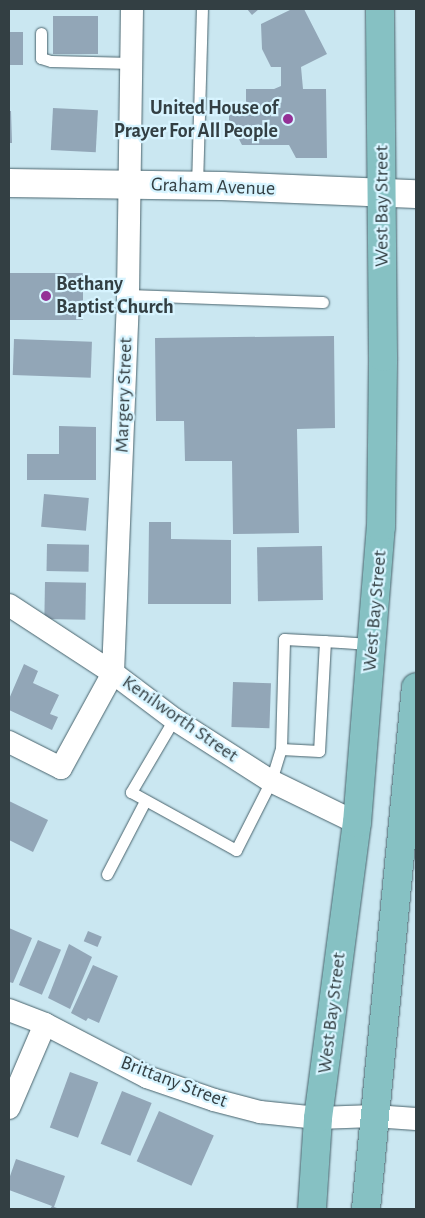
<!DOCTYPE html>
<style>
body{margin:0}
#map{position:relative;width:425px;height:1218px;overflow:hidden;background:#cae7f1;font-family:"Alegreya Sans",sans-serif}
div>[style]{position:absolute}
.building>*{inset:0;background:#92a6b7;transform-origin:0 0}
.roads{filter:drop-shadow(0 0 1px #49636c) drop-shadow(0 0 1px #49636c)}
.service>*{height:11px;margin:-5.5px;padding:0 5.5px;transform-origin:5.5px;border-radius:5.5px;background:#fff}
.minor>*{height:22px;margin:-11px;padding:0 11px;transform-origin:11px;border-radius:11px;background:#fff}
.tertiary>*{height:28px;margin:-14px;padding:0 14px;transform-origin:14px;border-radius:14px;background:#fff}
.primary>*{height:28px;margin:-14px;padding:0 14px;transform-origin:14px;border-radius:14px;background:#86c1c3}
.dots>*{width:14px;height:14px;translate:-50% -50%;box-sizing:border-box;border:2px solid #d7f4ff;border-radius:50%}
span{translate:-50% -50%;white-space:nowrap;text-align:center;line-height:1.15;-webkit-text-stroke:4.5px #d7f4ff;paint-order:stroke}
.poi-label{font-size:20px;color:#333f43;font-weight:700}
.right{translate:-100% -50%;text-align:right}
.left{translate:0 -50%;text-align:left}
.street-label{font-size:20px;color:#333f43}
.frame{position:absolute;inset:0;border:10px solid #333f43;pointer-events:none}
</style>
<div id="map">
<div class="building">
<div style="clip-path:polygon(247px 9px,259px 9px,252px 15px)"></div>
<div style="clip-path:polygon(292px 9px,304px 9px,327px 54px,301px 67px,303px 89px,326px 89px,327px 158px,296px 158px,289px 145px,242px 145px,229px 120px,229px 113px,246px 104px,246px 89px,274px 89px,281px 86px,281px 67px,271px 67px,262px 49px,261px 24px)"></div>
<div style="left:53px;top:16px;width:45px;height:38px"></div>
<div style="left:9px;top:32px;width:14px;height:33px"></div>
<div style="left:53px;top:108px;width:45px;height:42px;rotate:3deg"></div>
<div style="clip-path:polygon(9px 111px,11px 111px,12px 143px,9px 143px)"></div>
<div style="left:9px;top:273px;width:74px;height:47px"></div>
<div style="clip-path:polygon(334px 336px,335px 428px,297px 429px,299px 533px,233px 534px,232px 461px,185px 461px,184px 421px,156px 421px,155px 338px)"></div>
<div style="left:14px;top:339px;width:78px;height:36px;rotate:2deg"></div>
<div style="clip-path:polygon(59px 426px,96px 427px,96px 480px,27px 480px,27px 454px,59px 454px)"></div>
<div style="left:44px;top:494px;width:45px;height:33px;rotate:5deg"></div>
<div style="clip-path:polygon(149px 522px,171px 522px,171px 539px,231px 540px,231px 604px,148px 604px)"></div>
<div style="left:47px;top:544px;width:42px;height:27px;rotate:1deg"></div>
<div style="left:322px;top:546px;width:54px;height:65px;rotate:89deg"></div>
<div style="left:45px;top:582px;width:41px;height:37px;rotate:1deg"></div>
<div style="clip-path:polygon(24px 664px,38px 671px,33px 683px,59px 695px,50px 714px,58px 717px,52px 730px,9px 710px,9px 699px)"></div>
<div style="left:233px;top:682px;width:38px;height:45px;rotate:2deg"></div>
<div style="clip-path:polygon(9px 801px,48px 820px,33px 852px,9px 840px)"></div>
<div style="clip-path:polygon(9px 928px,32px 938px,13px 983px,9px 982px)"></div>
<div style="left:88px;top:931px;width:15px;height:11px;rotate:23deg"></div>
<div style="left:38px;top:940px;width:25px;height:49px;rotate:23deg"></div>
<div style="clip-path:polygon(69px 944px,92px 957px,70px 1009px,48px 998px)"></div>
<div style="clip-path:polygon(93px 965px,118px 976px,99px 1023px,88px 1018px,86px 1021px,71px 1013px)"></div>
<div style="left:70px;top:1072px;width:30px;height:59px;rotate:20deg"></div>
<div style="left:122px;top:1091px;width:32px;height:57px;rotate:22deg"></div>
<div style="left:159px;top:1111px;width:60px;height:55px;rotate:24deg"></div>
<div style="clip-path:polygon(16px 1159px,65px 1176px,54px 1207px,60px 1209px,50px 1209px,52px 1206px,9px 1190px,9px 1179px)"></div>
</div>
<div class="roads">
<div class="service">
<div style="left:41px;top:33px;width:25px;rotate:90deg"></div>
<div style="left:41px;top:58px;width:10px;rotate:17deg"></div>
<div style="left:51px;top:61px;width:81px;rotate:1.4deg"></div>
<div style="left:197px;top:186px;width:177px;rotate:-88.4deg"></div>
<div style="left:128px;top:295px;width:195px;rotate:2.1deg"></div>
<div style="left:325px;top:641px;width:110px;rotate:93.1deg"></div>
<div style="left:319px;top:751px;width:38px;rotate:-177deg"></div>
<div style="left:281px;top:749px;width:110px;rotate:-88.4deg"></div>
<div style="left:284px;top:639px;width:57px;rotate:3deg"></div>
<div style="left:341px;top:642px;width:31px;rotate:4deg"></div>
<div style="left:174px;top:719px;width:85px;rotate:120.5deg"></div>
<div style="left:131px;top:792px;width:120px;rotate:28.9deg"></div>
<div style="left:236px;top:850px;width:77px;rotate:-63.1deg"></div>
<div style="left:271px;top:781px;width:34px;rotate:-73deg"></div>
<div style="left:107px;top:874px;width:82px;rotate:-62.5deg"></div>
</div>
<div class="minor">
<div style="left:9px;top:605px;width:124px;rotate:33.2deg"></div>
<div style="left:113px;top:673px;width:76px;rotate:37deg"></div>
<div style="left:174px;top:719px;width:115px;rotate:32.6deg"></div>
<div style="left:271px;top:781px;width:96px;rotate:26deg"></div>
<div style="left:9px;top:742px;width:58px;rotate:26.6deg"></div>
<div style="left:61px;top:768px;width:108px;rotate:-61.3deg"></div>
<div style="left:113px;top:673px;width:378px;rotate:-87.7deg"></div>
<div style="left:128px;top:295px;width:286px;rotate:-89.2deg"></div>
<div style="left:9px;top:1010px;width:39px;rotate:21deg"></div>
<div style="left:45px;top:1024px;width:115px;rotate:27.5deg"></div>
<div style="left:147px;top:1077px;width:71px;rotate:18.9deg"></div>
<div style="left:214px;top:1100px;width:48px;rotate:14.6deg"></div>
<div style="left:260px;top:1112px;width:58px;rotate:5.9deg"></div>
<div style="left:318px;top:1118px;width:56px;rotate:-2deg"></div>
<div style="left:374px;top:1116px;width:42px;rotate:4.1deg"></div>
<div style="left:9px;top:1108px;width:91px;rotate:-66.8deg"></div>
</div>
<div class="tertiary">
<div style="left:9px;top:183px;width:213px;rotate:0.8deg"></div>
<div style="left:222px;top:186px;width:194px;rotate:2.4deg"></div>
</div>
<div class="primary">
<div style="left:312px;top:1209px;width:91px;rotate:-86.2deg"></div>
<div style="left:318px;top:1118px;width:298px;rotate:-82.5deg"></div>
<div style="left:357px;top:823px;width:297px;rotate:-85.4deg"></div>
<div style="left:381px;top:527px;width:170px;rotate:-89.3deg"></div>
<div style="left:383px;top:357px;width:348px;rotate:-90.5deg"></div>
<div style="left:366px;top:1209px;width:524px;rotate:-84.53deg"></div>
</div>
</div>
<div class="dots">
<div style="left:288px;top:119px;background:#943096"></div>
<div style="left:46px;top:296px;background:#943096"></div>
</div>
<div class="poi-label">
<span class="right" style="left:278px;top:120px">United House of<br>Prayer For All People</span>
<span class="left" style="left:56px;top:296px">Bethany<br>Baptist Church</span>
</div>
<div class="street-label">
<span style="left:213px;top:187px;rotate:2deg">Graham Avenue</span>
<span style="left:382px;top:206px;rotate:-90deg">West Bay Street</span>
<span style="left:124px;top:395px;rotate:-88deg">Margery Street</span>
<span style="left:375px;top:611px;rotate:-85deg">West Bay Street</span>
<span style="left:180px;top:719px;rotate:35deg">Kenilworth Street</span>
<span style="left:332px;top:1013px;rotate:-83deg">West Bay Street</span>
<span style="left:174px;top:1082px;rotate:21deg">Brittany Street</span>
</div>
<div class="frame"></div>
</div>
